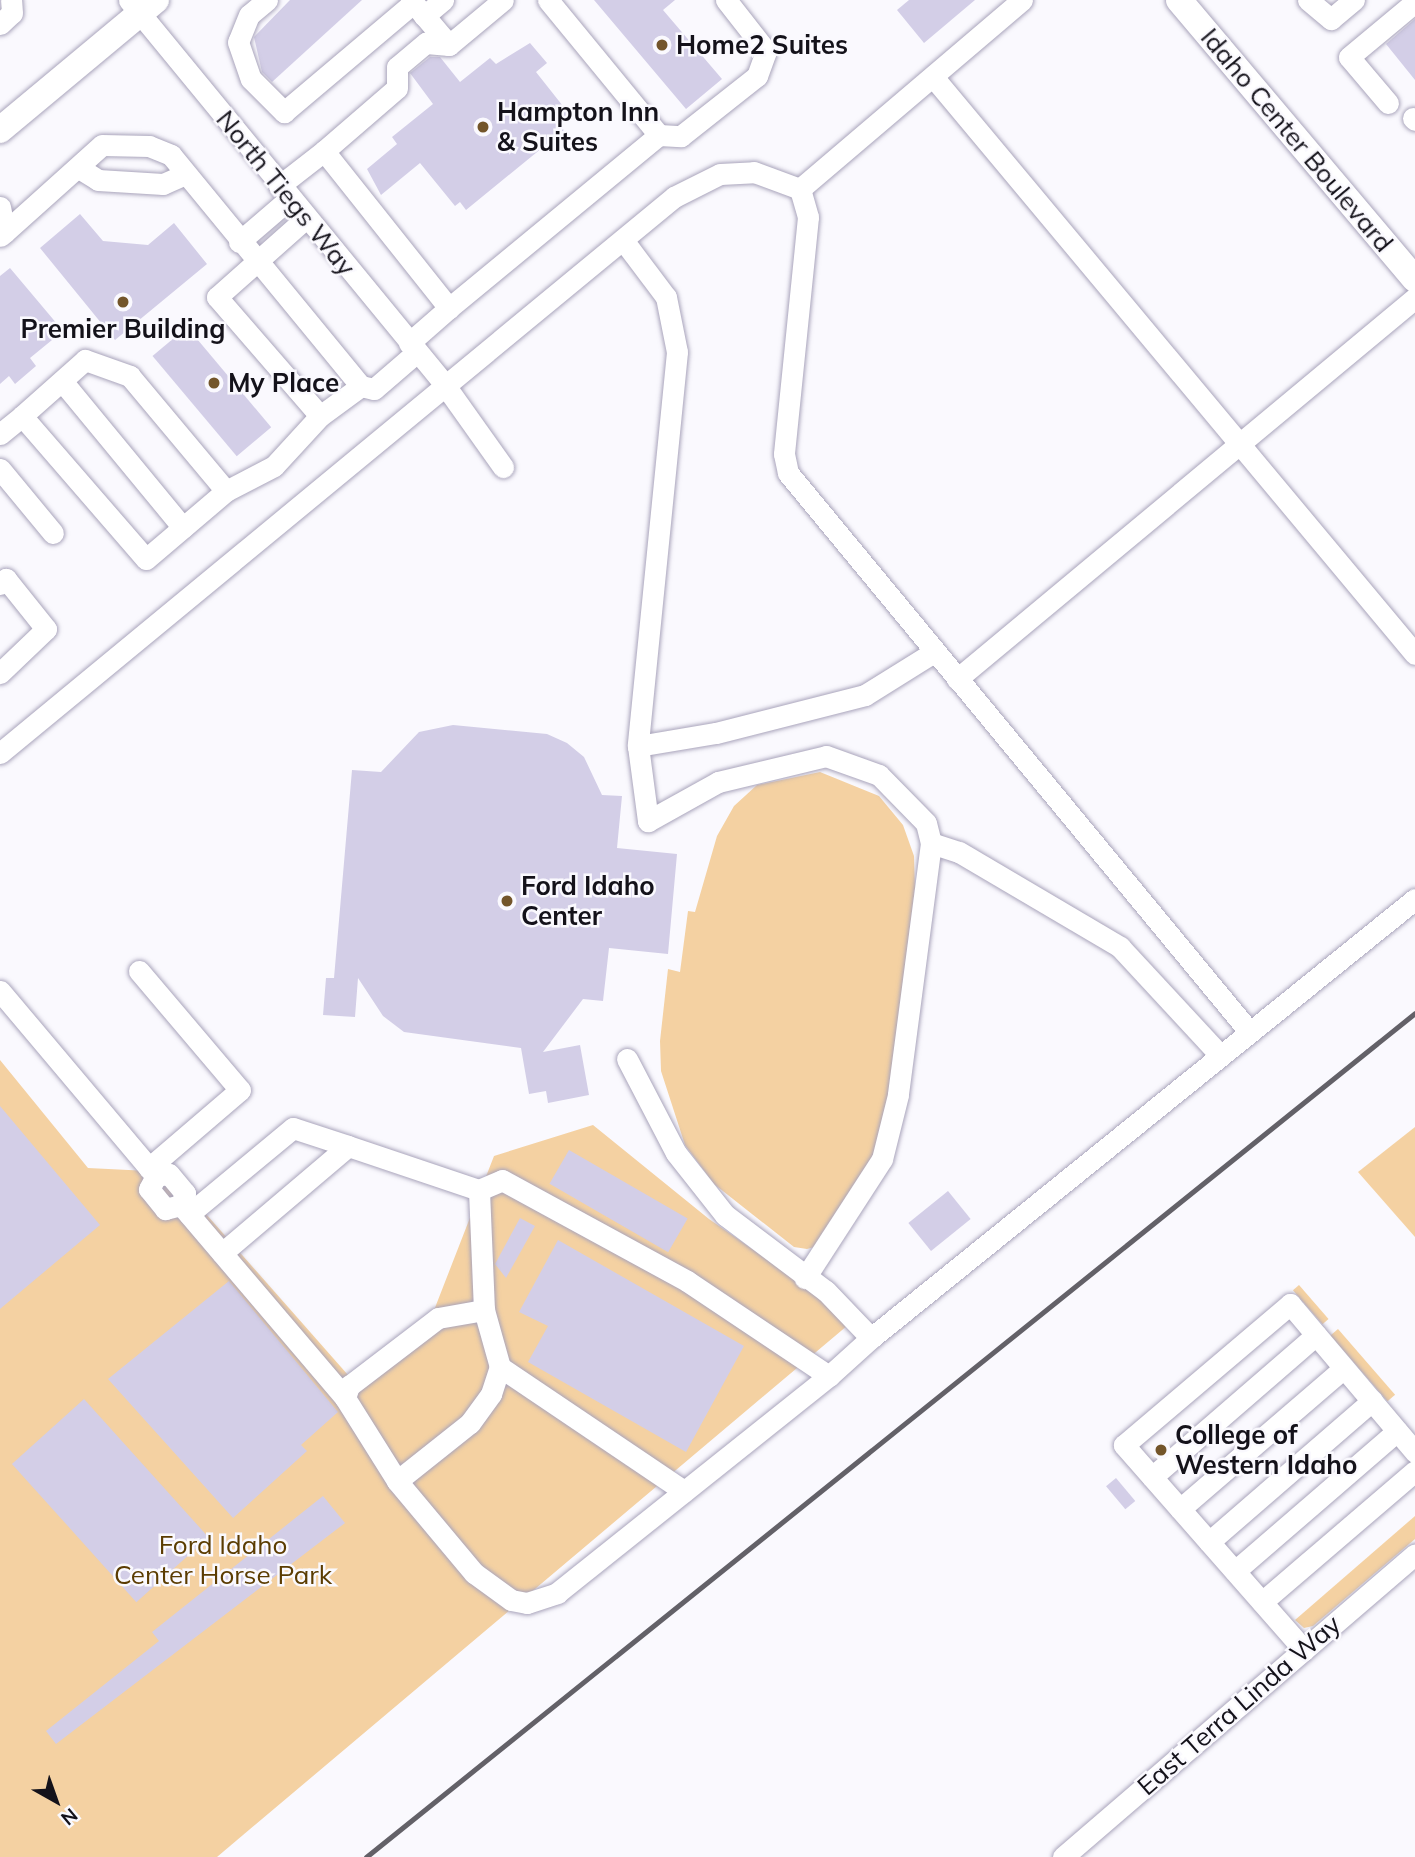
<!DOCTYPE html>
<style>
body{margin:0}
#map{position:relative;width:1415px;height:1857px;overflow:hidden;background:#faf9fe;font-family:Mulish,sans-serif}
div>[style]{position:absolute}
.green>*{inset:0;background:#f4d1a2;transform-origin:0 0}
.building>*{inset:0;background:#d3cee7;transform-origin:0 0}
.roads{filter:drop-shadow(0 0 2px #a9a4bb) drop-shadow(0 0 2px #a9a4bb)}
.minor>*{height:21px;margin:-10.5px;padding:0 10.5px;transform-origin:10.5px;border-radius:10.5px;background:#fff}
.major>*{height:26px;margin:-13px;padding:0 13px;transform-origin:13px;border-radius:13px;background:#fff}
.rail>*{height:5px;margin:-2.5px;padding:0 2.5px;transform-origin:2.5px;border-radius:2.5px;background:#636168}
.dots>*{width:19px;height:19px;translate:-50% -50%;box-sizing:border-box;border:4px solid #faf9fe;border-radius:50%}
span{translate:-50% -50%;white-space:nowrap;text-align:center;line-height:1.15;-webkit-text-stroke:5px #faf9fe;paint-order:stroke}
.poi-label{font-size:26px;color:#14121a;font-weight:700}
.left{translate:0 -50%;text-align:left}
.street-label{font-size:26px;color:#14121a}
.park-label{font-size:26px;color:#5b3c02}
.north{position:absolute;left:21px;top:1766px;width:70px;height:70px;-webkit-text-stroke:5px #faf9fe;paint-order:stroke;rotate:140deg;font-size:19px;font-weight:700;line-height:28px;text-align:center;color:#14121a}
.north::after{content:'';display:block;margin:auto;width:24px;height:32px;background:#14121a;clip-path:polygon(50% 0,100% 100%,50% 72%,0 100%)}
</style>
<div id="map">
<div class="green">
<div style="clip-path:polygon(820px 772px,879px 796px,903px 825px,914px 856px,915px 888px,884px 1132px,861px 1187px,818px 1246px,807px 1249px,794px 1247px,714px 1184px,685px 1145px,661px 1071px,660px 1041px,668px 969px,680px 972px,688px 911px,695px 912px,717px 836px,734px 806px,757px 785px)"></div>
<div style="clip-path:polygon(0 1060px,88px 1168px,169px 1172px,348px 1375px,431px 1318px,494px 1156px,593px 1125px,709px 1219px,854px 1320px,217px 1857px,0 1857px)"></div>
<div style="clip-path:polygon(1415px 1127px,1415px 1237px,1358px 1172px)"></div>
<div style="left:1299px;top:1285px;width:45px;height:8px;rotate:49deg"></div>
<div style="left:1338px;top:1329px;width:87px;height:10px;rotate:49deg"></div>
<div style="clip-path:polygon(1415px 1516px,1415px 1539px,1313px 1626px,1304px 1628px,1295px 1620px)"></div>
</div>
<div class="building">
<div style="clip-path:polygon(290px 0,362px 0,272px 82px,262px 72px,254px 37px)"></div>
<div style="clip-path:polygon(594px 0,675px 0,663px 10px,722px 79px,686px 109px)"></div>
<div style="clip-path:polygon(909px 0,975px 0,924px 43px,897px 10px)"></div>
<div style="clip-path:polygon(1415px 19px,1415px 80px,1386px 44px)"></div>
<div style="clip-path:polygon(530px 43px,547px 63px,536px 72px,570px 115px,559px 124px,564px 130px,466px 210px,460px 202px,455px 206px,420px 163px,381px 195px,367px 169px,397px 144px,392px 137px,433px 104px,410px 73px,430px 57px,440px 57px,460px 82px,490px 58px,496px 64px)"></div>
<div style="clip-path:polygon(80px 214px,103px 241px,148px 245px,174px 223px,207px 264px,115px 340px,40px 248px)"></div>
<div style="clip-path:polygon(10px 268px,63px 331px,30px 358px,36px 366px,15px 384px,9px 376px,0 384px,0 276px)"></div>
<div style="left:187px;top:327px;width:131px;height:45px;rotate:50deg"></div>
<div style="clip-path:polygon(453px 725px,547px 734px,567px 743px,584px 757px,602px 795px,622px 796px,617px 848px,677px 854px,668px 954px,609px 948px,603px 1001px,583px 999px,543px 1052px,580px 1045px,589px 1095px,548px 1103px,546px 1091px,529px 1094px,521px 1048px,404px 1032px,383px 1016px,358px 978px,355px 1017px,323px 1015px,326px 978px,334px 978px,352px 770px,381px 772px,419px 732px)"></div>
<div style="clip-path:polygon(0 1106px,100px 1225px,0 1309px)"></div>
<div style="left:569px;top:1150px;width:137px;height:39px;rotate:30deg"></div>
<div style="left:948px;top:1191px;width:36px;height:51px;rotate:51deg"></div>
<div style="clip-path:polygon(520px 1218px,535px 1226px,506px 1278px,495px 1264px)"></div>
<div style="clip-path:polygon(558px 1240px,744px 1346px,686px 1452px,528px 1362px,548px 1326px,519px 1312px)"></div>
<div style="clip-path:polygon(229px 1281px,338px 1412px,301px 1445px,307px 1451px,233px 1518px,108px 1379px)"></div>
<div style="left:84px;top:1399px;width:186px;height:97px;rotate:48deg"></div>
<div style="left:1116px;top:1478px;width:30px;height:13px;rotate:50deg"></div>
<div style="clip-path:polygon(323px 1496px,345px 1523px,56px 1744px,46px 1731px,159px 1641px,152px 1632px)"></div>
</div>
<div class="roads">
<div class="minor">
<div style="left:129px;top:0;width:497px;rotate:50.6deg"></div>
<div style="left:444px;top:384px;width:102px;rotate:54.6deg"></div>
<div style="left:267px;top:0;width:23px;rotate:140deg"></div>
<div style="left:249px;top:15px;width:29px;rotate:112deg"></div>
<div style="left:238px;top:42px;width:39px;rotate:71deg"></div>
<div style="left:251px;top:79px;width:47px;rotate:45deg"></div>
<div style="left:284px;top:112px;width:169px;rotate:-40.2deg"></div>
<div style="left:411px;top:0;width:59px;rotate:49.8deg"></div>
<div style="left:449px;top:45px;width:70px;rotate:-39.8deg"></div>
<div style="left:548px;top:0;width:175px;rotate:50.6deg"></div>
<div style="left:1022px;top:0;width:292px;rotate:139.6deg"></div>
<div style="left:800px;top:189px;width:29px;rotate:74deg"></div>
<div style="left:808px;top:217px;width:238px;rotate:95.8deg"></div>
<div style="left:784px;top:454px;width:19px;rotate:78deg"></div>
<div style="left:788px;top:473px;width:722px;rotate:50.45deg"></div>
<div style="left:1308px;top:0;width:30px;rotate:40deg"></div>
<div style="left:1331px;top:19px;width:30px;rotate:-40deg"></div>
<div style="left:424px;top:16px;width:25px;rotate:-40deg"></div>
<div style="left:0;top:24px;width:16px;rotate:-43deg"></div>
<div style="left:12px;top:13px;width:13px;rotate:-94deg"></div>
<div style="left:934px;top:78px;width:750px;rotate:50.14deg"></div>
<div style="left:1388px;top:103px;width:60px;rotate:-130.3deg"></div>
<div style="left:1349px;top:57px;width:86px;rotate:-39.8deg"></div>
<div style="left:1413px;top:118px;width:3px;rotate:45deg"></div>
<div style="left:324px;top:151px;width:96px;rotate:-40.8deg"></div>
<div style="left:397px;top:88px;width:21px;rotate:-90deg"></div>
<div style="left:397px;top:67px;width:38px;rotate:-40deg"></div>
<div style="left:426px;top:43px;width:23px;rotate:5deg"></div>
<div style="left:79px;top:168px;width:22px;rotate:32deg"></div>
<div style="left:98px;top:180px;width:65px;rotate:3.5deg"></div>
<div style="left:163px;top:184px;width:24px;rotate:-24deg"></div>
<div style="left:279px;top:186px;width:57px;rotate:-37.9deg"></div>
<div style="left:324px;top:151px;width:201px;rotate:51.5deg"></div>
<div style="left:449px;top:308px;width:272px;rotate:-39.5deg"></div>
<div style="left:659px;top:135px;width:22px;rotate:3deg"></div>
<div style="left:681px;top:136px;width:97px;rotate:-38.3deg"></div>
<div style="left:757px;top:76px;width:27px;rotate:-70deg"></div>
<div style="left:766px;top:51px;width:65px;rotate:-128.1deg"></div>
<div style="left:0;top:207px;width:25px;rotate:79deg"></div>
<div style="left:5px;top:232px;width:6px;rotate:141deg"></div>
<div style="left:306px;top:218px;width:119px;rotate:138.4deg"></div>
<div style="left:217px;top:297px;width:157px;rotate:49.1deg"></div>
<div style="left:320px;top:416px;width:51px;rotate:-36.2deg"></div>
<div style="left:361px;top:386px;width:13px;rotate:13deg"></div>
<div style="left:374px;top:389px;width:57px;rotate:-40.7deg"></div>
<div style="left:5px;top:232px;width:130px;rotate:-41.9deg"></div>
<div style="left:102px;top:145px;width:47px;rotate:1.2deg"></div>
<div style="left:149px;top:146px;width:24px;rotate:22deg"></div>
<div style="left:171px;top:155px;width:299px;rotate:50.6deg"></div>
<div style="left:623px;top:240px;width:71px;rotate:53deg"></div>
<div style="left:666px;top:297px;width:56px;rotate:78.7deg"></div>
<div style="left:677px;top:352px;width:396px;rotate:95.7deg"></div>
<div style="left:638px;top:746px;width:76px;rotate:82.4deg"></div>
<div style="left:648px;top:821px;width:80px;rotate:-29.1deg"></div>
<div style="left:718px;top:782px;width:111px;rotate:-13.5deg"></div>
<div style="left:826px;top:756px;width:56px;rotate:19.7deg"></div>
<div style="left:879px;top:775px;width:67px;rotate:45.6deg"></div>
<div style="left:926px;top:823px;width:21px;rotate:76deg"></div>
<div style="left:931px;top:843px;width:254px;rotate:97.5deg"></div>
<div style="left:898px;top:1095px;width:66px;rotate:104deg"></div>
<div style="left:882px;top:1159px;width:142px;rotate:122.9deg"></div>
<div style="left:239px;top:242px;width:66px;rotate:-40.7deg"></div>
<div style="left:409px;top:343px;width:53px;rotate:-41.2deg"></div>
<div style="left:62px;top:381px;width:190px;rotate:50.5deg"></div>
<div style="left:0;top:434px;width:28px;rotate:-39deg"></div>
<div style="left:0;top:469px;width:83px;rotate:50.4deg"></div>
<div style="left:226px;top:491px;width:150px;rotate:-129.9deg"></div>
<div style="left:130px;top:376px;width:48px;rotate:-160.4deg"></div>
<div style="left:85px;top:360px;width:84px;rotate:138.4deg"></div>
<div style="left:22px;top:416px;width:189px;rotate:49.1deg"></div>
<div style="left:146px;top:559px;width:105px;rotate:-40.4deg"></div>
<div style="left:226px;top:491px;width:54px;rotate:-27.5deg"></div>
<div style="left:274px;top:466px;width:68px;rotate:-47.4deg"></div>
<div style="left:0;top:584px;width:8px;rotate:-40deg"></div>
<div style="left:6px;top:579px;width:64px;rotate:51.3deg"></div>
<div style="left:46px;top:629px;width:64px;rotate:136.3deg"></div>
<div style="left:957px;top:679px;width:596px;rotate:-39.76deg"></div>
<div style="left:638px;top:746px;width:79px;rotate:-9.5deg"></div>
<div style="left:716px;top:733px;width:154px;rotate:-14.3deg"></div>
<div style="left:865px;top:695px;width:81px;rotate:-31.9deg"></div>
<div style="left:0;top:753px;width:874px;rotate:-39.52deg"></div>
<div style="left:674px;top:197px;width:51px;rotate:-26.6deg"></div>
<div style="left:720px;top:174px;width:34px;rotate:-3deg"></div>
<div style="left:754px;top:172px;width:49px;rotate:20.3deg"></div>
<div style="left:931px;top:843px;width:29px;rotate:18deg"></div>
<div style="left:959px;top:852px;width:187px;rotate:30.5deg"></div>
<div style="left:1120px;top:947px;width:146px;rotate:47.2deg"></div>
<div style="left:139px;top:971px;width:156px;rotate:49.7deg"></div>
<div style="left:240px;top:1090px;width:120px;rotate:139.4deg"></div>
<div style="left:0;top:991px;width:242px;rotate:49.9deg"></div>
<div style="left:627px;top:1059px;width:106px;rotate:62.5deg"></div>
<div style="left:676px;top:1153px;width:79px;rotate:51.7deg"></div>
<div style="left:725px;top:1215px;width:126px;rotate:37deg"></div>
<div style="left:826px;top:1291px;width:65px;rotate:46.2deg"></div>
<div style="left:871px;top:1338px;width:699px;rotate:-38.9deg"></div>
<div style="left:156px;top:1176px;width:15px;rotate:118deg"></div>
<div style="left:149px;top:1189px;width:26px;rotate:51deg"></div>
<div style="left:165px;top:1209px;width:16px;rotate:-14deg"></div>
<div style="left:156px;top:1176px;width:13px;rotate:-9deg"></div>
<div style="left:169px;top:1174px;width:25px;rotate:50deg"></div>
<div style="left:185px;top:1193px;width:13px;rotate:108deg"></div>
<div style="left:181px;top:1205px;width:253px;rotate:49.6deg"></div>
<div style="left:345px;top:1398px;width:98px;rotate:57.9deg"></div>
<div style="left:397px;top:1481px;width:93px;rotate:-38.5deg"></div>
<div style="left:470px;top:1423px;width:36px;rotate:-54deg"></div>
<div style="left:491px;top:1394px;width:28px;rotate:-72deg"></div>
<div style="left:500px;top:1367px;width:59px;rotate:-105.7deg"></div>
<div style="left:484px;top:1310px;width:120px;rotate:-92.4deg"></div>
<div style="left:479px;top:1190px;width:25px;rotate:-23deg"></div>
<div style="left:502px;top:1180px;width:211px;rotate:28.6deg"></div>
<div style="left:687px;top:1281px;width:171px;rotate:33.8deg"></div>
<div style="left:829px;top:1376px;width:57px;rotate:-42.1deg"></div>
<div style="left:189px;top:1214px;width:135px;rotate:-39.6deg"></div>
<div style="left:293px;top:1128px;width:58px;rotate:18.1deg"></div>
<div style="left:222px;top:1253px;width:165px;rotate:-40.3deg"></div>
<div style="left:348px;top:1146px;width:138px;rotate:18.6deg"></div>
<div style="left:500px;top:1367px;width:222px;rotate:34deg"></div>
<div style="left:345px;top:1398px;width:13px;rotate:-72deg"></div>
<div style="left:349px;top:1386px;width:112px;rotate:-37.4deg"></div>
<div style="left:438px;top:1318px;width:47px;rotate:-9.9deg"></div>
<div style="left:1152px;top:1477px;width:217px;rotate:-40.9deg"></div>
<div style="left:397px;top:1481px;width:120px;rotate:50.1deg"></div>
<div style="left:474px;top:1573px;width:46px;rotate:36.1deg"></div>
<div style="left:511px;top:1600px;width:16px;rotate:11deg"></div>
<div style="left:527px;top:1603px;width:32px;rotate:-18deg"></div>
<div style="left:557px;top:1593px;width:348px;rotate:-38.6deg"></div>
<div style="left:1180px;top:1509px;width:216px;rotate:-40.7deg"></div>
<div style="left:1209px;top:1542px;width:216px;rotate:-40.9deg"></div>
<div style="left:1235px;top:1571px;width:214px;rotate:-40.8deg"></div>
<div style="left:1262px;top:1602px;width:201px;rotate:-40.6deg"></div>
<div style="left:1304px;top:1650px;width:273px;rotate:-131.3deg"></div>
<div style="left:1124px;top:1445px;width:218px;rotate:-40.3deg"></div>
<div style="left:1290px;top:1304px;width:194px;rotate:49.8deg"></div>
<div style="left:1063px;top:1857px;width:464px;rotate:-40.7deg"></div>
</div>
<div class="major">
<div style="left:1179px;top:0;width:365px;rotate:49.8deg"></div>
<div style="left:0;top:130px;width:203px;rotate:-39.8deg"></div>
</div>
</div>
<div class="rail">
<div style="left:366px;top:1857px;width:1346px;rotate:-38.82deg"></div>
</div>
<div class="dots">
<div style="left:662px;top:45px;background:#73552a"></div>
<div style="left:483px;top:127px;background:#73552a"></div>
<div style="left:123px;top:302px;background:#73552a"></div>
<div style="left:214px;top:383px;background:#73552a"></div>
<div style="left:507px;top:901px;background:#73552a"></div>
<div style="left:1161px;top:1450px;background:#73552a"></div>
</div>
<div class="poi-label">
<span class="left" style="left:676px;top:45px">Home2 Suites</span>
<span class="left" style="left:497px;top:127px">Hampton Inn<br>&amp; Suites</span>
<span style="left:123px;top:329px">Premier Building</span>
<span class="left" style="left:228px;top:383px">My Place</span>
<span class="left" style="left:521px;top:901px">Ford Idaho<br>Center</span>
<span class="left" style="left:1175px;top:1450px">College of<br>Western Idaho</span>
</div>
<div class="street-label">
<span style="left:1297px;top:140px;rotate:50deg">Idaho Center Boulevard</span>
<span style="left:286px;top:193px;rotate:51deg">North Tiegs Way</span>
<span style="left:1239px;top:1705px;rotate:-41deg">East Terra Linda Way</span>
</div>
<div class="park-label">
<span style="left:223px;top:1560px">Ford Idaho<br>Center Horse Park</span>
</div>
<div class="north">N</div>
</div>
